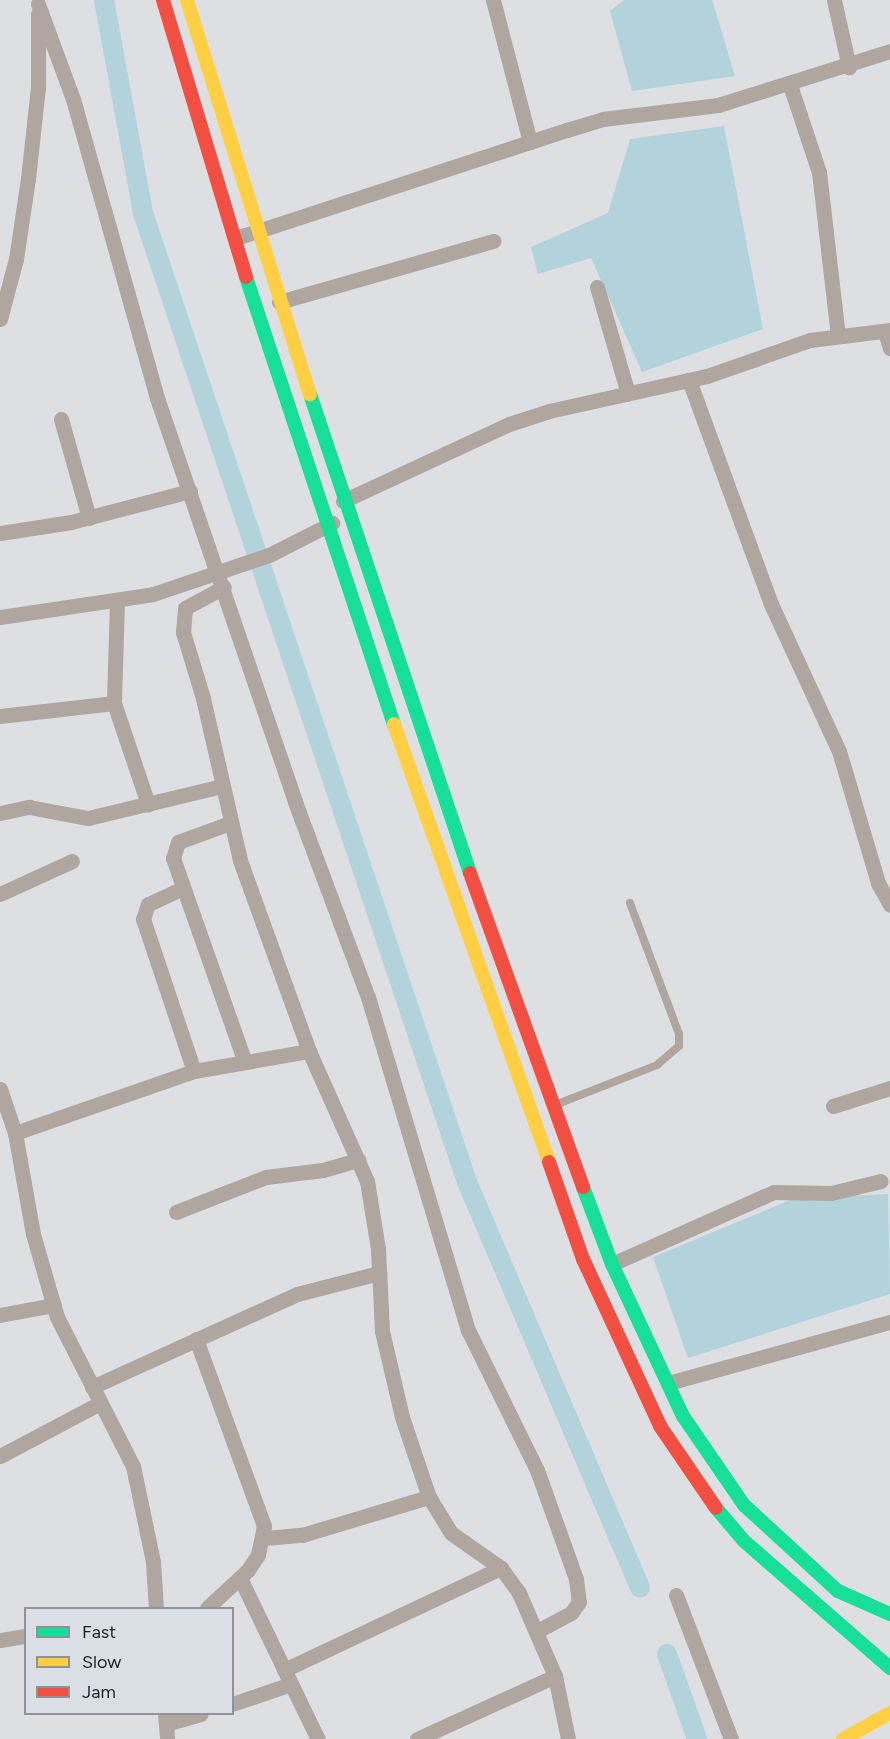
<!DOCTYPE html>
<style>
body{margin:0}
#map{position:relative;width:890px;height:1739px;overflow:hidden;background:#dddfe2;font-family:Figtree,sans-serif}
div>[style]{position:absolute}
.water>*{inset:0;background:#b2d2dc}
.canal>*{height:20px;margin:-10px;padding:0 10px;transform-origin:10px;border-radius:10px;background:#b2d2dc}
.lane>*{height:8px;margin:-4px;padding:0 4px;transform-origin:4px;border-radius:4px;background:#aea69f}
.street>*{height:15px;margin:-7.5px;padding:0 7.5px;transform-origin:7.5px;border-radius:7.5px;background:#aea69f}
.fast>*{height:14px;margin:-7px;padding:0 7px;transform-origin:7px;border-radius:7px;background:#16e098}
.slow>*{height:14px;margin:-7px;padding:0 7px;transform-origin:7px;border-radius:7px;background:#ffcf43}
.jam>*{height:14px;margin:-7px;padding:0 7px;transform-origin:7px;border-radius:7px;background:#f24e42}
span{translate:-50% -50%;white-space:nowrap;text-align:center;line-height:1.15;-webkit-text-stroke:4.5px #dadfe5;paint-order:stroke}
.legend{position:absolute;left:24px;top:1607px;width:210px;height:108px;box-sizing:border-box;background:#dadfe5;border:2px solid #8f9397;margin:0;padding:8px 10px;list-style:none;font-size:18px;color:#1f2023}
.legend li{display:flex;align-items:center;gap:12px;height:30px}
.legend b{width:30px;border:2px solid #8f9397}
</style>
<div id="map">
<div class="water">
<div style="clip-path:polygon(624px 0,712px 0,735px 76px,632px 91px,610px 11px)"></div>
<div style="clip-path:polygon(724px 126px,763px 329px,642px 372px,591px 258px,538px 274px,531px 247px,608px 213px,630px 139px)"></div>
<div style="clip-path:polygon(888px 1194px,890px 1294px,688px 1358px,653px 1257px,793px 1199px)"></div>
</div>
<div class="canal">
<div style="left:104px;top:0;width:217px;rotate:79.6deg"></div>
<div style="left:143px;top:213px;width:1022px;rotate:71.51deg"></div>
<div style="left:467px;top:1182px;width:441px;rotate:66.9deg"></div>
<div style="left:667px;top:1654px;width:90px;rotate:70.6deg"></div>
</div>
<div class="lane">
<div style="left:555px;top:1105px;width:110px;rotate:-21.4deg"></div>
<div style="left:657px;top:1065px;width:29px;rotate:-41deg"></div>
<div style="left:679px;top:1046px;width:12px;rotate:-90deg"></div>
<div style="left:679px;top:1034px;width:140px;rotate:-110.5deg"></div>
</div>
<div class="street">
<div style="left:493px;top:0;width:147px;rotate:75.4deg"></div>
<div style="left:834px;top:0;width:69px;rotate:77.4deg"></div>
<div style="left:38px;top:4px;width:101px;rotate:69.8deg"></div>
<div style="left:73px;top:99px;width:311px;rotate:74.3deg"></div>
<div style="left:157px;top:398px;width:427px;rotate:71.1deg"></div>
<div style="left:295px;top:802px;width:208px;rotate:69.5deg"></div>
<div style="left:368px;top:997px;width:348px;rotate:73.3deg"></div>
<div style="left:468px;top:1330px;width:156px;rotate:63.8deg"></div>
<div style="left:537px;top:1470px;width:116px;rotate:70.3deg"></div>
<div style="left:576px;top:1579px;width:23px;rotate:83deg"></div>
<div style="left:579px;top:1602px;width:14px;rotate:126deg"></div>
<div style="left:571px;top:1613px;width:38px;rotate:152deg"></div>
<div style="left:790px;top:85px;width:92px;rotate:71.6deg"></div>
<div style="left:819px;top:172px;width:164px;rotate:83.4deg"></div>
<div style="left:236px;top:238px;width:348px;rotate:-18.1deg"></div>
<div style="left:567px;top:130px;width:38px;rotate:-17deg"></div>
<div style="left:603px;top:119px;width:116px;rotate:-6.9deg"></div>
<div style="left:718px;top:105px;width:180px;rotate:-17.4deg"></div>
<div style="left:597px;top:287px;width:111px;rotate:73.8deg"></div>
<div style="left:279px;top:302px;width:223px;rotate:-15.9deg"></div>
<div style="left:0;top:319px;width:62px;rotate:-75.1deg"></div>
<div style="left:16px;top:259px;width:81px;rotate:-81.5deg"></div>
<div style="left:28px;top:179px;width:93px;rotate:-83.8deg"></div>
<div style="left:38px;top:87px;width:73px;rotate:-90deg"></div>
<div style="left:885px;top:332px;width:17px;rotate:73deg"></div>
<div style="left:689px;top:380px;width:239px;rotate:69.9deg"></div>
<div style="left:771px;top:604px;width:162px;rotate:65.2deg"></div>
<div style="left:839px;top:751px;width:138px;rotate:73.5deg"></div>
<div style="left:878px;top:883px;width:25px;rotate:61deg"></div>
<div style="left:61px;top:419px;width:103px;rotate:74.2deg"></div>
<div style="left:343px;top:501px;width:183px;rotate:-24.9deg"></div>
<div style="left:509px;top:424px;width:42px;rotate:-18deg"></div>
<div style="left:549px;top:411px;width:162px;rotate:-12.5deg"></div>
<div style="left:707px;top:376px;width:109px;rotate:-19.3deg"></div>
<div style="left:810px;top:340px;width:81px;rotate:-7.1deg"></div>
<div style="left:0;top:533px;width:72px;rotate:-8.8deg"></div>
<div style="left:71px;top:522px;width:123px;rotate:-14.6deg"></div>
<div style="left:117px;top:600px;width:103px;rotate:91.7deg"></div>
<div style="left:114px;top:703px;width:107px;rotate:71.4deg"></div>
<div style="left:0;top:617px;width:155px;rotate:-8.5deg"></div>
<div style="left:153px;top:594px;width:122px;rotate:-18.6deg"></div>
<div style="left:269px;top:555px;width:71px;rotate:-26.9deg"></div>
<div style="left:0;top:716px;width:115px;rotate:-6.5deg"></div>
<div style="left:0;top:813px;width:30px;rotate:-12deg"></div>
<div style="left:29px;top:807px;width:60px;rotate:10.6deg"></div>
<div style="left:88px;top:818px;width:138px;rotate:-13.4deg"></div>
<div style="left:230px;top:823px;width:55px;rotate:159.9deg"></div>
<div style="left:178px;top:842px;width:17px;rotate:107deg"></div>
<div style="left:173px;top:858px;width:214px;rotate:70.6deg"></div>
<div style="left:183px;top:888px;width:38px;rotate:155deg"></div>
<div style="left:148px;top:904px;width:16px;rotate:108deg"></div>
<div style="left:143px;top:919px;width:160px;rotate:71.5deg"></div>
<div style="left:0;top:894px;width:79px;rotate:-24.6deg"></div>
<div style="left:309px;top:1051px;width:142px;rotate:66deg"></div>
<div style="left:367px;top:1181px;width:69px;rotate:80.8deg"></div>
<div style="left:378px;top:1249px;width:82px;rotate:87.2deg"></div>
<div style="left:382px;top:1331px;width:88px;rotate:76.9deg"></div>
<div style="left:402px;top:1417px;width:84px;rotate:71.4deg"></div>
<div style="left:429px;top:1497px;width:42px;rotate:58.6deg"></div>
<div style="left:451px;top:1533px;width:61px;rotate:35deg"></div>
<div style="left:501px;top:1568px;width:31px;rotate:54deg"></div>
<div style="left:519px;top:1593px;width:90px;rotate:66.6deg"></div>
<div style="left:555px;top:1676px;width:64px;rotate:78.3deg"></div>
<div style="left:0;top:1089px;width:46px;rotate:71.2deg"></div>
<div style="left:15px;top:1133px;width:103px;rotate:79.9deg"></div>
<div style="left:33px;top:1234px;width:86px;rotate:73.9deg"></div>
<div style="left:57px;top:1317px;width:167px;rotate:63deg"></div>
<div style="left:133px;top:1466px;width:98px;rotate:78.2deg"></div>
<div style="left:153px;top:1562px;width:46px;rotate:86.3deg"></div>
<div style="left:833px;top:1106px;width:60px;rotate:-17.5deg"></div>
<div style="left:15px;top:1133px;width:189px;rotate:-19.1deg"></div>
<div style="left:194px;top:1071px;width:117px;rotate:-9.9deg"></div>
<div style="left:309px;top:1051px;width:203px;rotate:-109.9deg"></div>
<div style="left:240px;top:860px;width:166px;rotate:-102.9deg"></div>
<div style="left:203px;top:698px;width:69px;rotate:-106.9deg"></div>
<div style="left:183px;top:632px;width:24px;rotate:-85deg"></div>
<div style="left:185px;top:608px;width:44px;rotate:-28.3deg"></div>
<div style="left:176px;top:1212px;width:97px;rotate:-21.3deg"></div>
<div style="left:266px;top:1177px;width:57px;rotate:-7deg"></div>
<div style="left:323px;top:1170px;width:37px;rotate:-16deg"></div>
<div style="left:612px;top:1264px;width:177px;rotate:-24deg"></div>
<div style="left:774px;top:1192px;width:57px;rotate:1deg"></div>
<div style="left:831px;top:1193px;width:51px;rotate:-13.5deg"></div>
<div style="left:0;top:1315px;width:55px;rotate:-10.5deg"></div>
<div style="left:196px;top:1339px;width:199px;rotate:70deg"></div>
<div style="left:264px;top:1526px;width:30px;rotate:102deg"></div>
<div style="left:258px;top:1555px;width:18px;rotate:124deg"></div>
<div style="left:248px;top:1570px;width:56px;rotate:137.2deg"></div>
<div style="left:668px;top:1383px;width:230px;rotate:-15.4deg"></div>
<div style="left:92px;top:1387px;width:225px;rotate:-24.4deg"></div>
<div style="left:297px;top:1294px;width:85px;rotate:-14.4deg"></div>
<div style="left:0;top:1456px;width:113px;rotate:-27.9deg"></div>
<div style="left:265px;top:1538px;width:37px;rotate:-5deg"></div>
<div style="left:302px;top:1535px;width:133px;rotate:-16.7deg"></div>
<div style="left:240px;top:1578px;width:179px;rotate:64.2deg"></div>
<div style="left:676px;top:1595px;width:154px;rotate:69.1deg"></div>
<div style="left:0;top:1640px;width:26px;rotate:-9deg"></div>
<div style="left:284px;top:1670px;width:240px;rotate:-25.2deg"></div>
<div style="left:232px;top:1704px;width:62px;rotate:-18.7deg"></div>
<div style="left:165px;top:1714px;width:25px;rotate:85deg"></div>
<div style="left:166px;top:1724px;width:36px;rotate:-16deg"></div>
<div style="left:417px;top:1739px;width:152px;rotate:-24.5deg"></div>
</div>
<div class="fast">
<div style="left:246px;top:277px;width:471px;rotate:71.7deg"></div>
<div style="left:310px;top:394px;width:505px;rotate:71.53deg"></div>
<div style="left:583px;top:1187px;width:82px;rotate:69.4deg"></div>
<div style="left:612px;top:1264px;width:168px;rotate:65deg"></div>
<div style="left:683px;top:1416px;width:108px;rotate:55.6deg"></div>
<div style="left:744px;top:1505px;width:127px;rotate:42.5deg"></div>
<div style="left:838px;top:1591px;width:57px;rotate:23.9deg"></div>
<div style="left:716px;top:1508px;width:43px;rotate:49.7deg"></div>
<div style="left:744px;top:1541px;width:194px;rotate:41deg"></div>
</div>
<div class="slow">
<div style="left:187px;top:0;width:413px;rotate:72.7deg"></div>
<div style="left:394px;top:724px;width:465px;rotate:70.5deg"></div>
<div style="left:843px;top:1739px;width:54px;rotate:-29deg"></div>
</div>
<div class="jam">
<div style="left:163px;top:0;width:289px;rotate:73.3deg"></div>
<div style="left:470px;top:873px;width:334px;rotate:70.2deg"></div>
<div style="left:549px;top:1162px;width:103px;rotate:70.7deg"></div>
<div style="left:583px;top:1259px;width:184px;rotate:65.2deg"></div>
<div style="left:660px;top:1426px;width:99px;rotate:55.7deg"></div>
</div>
<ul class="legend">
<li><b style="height:8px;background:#16e098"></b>Fast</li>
<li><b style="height:8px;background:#ffcf43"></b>Slow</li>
<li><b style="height:8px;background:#f24e42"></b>Jam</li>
</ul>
</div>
